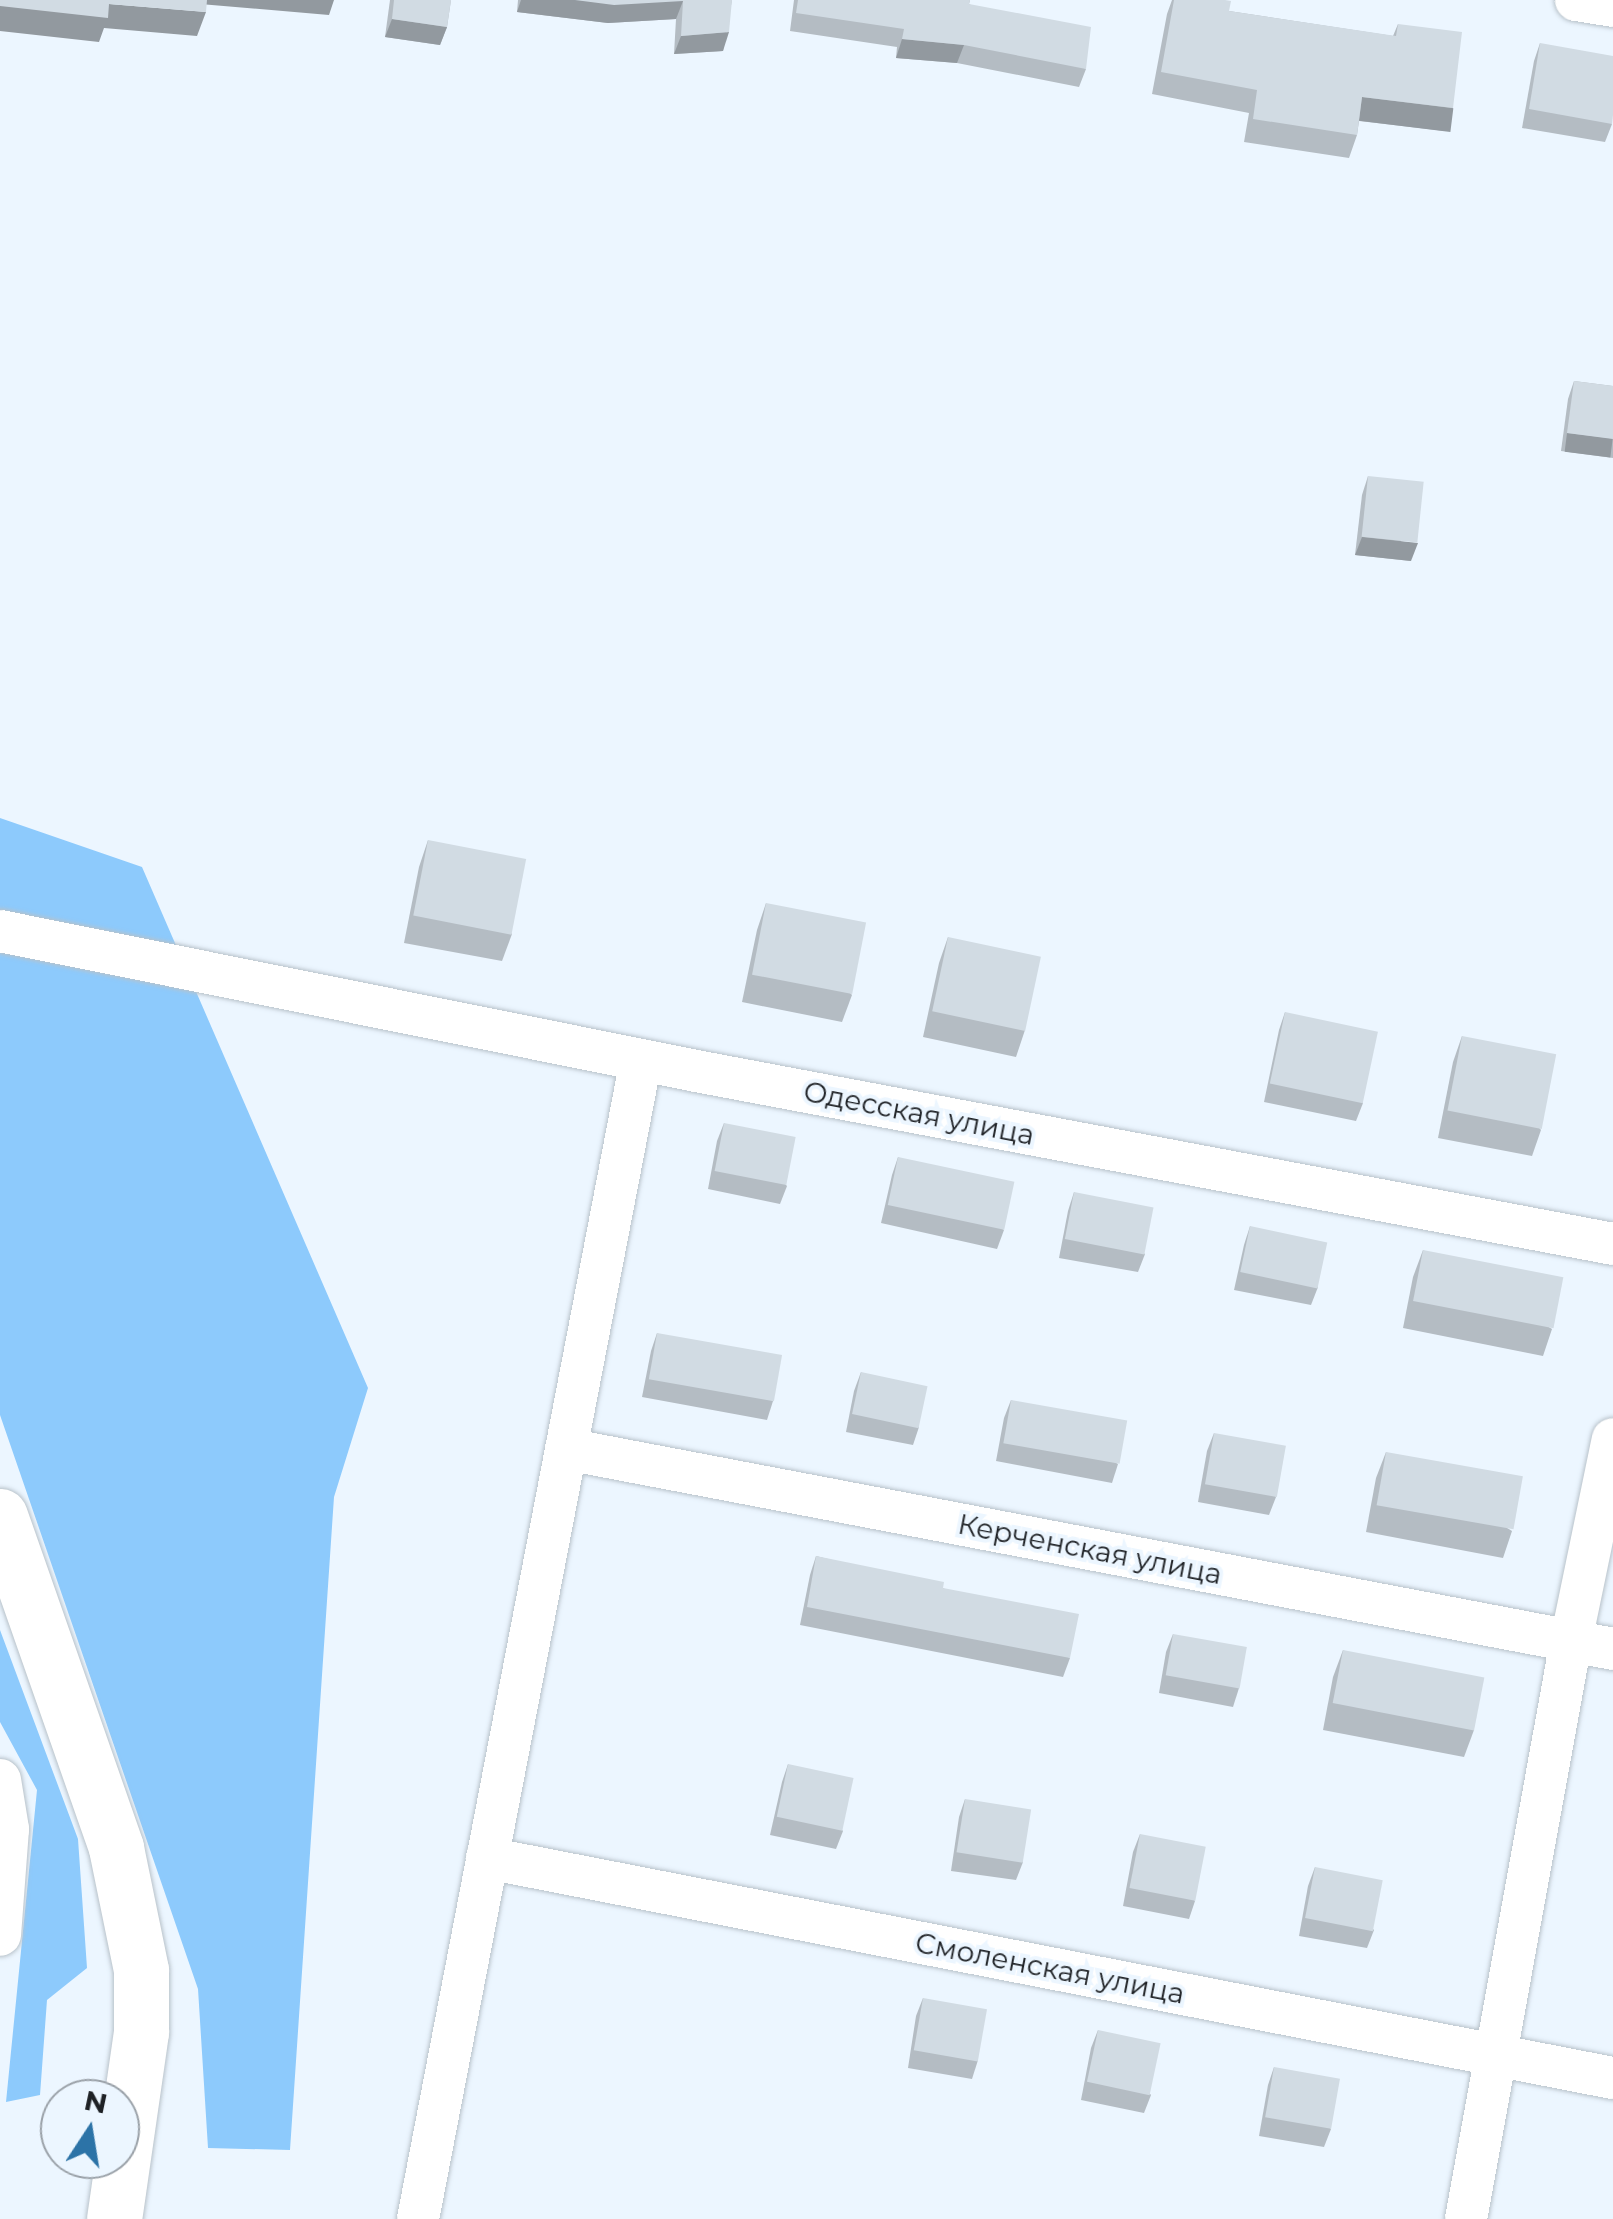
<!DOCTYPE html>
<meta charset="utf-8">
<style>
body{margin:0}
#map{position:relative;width:1613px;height:2219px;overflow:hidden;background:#ecf6ff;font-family:Montserrat,sans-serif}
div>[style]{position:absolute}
.green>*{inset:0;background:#8dcafc}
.roads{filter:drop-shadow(0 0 2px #b8c2ca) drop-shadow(0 0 2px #b8c2ca)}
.street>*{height:42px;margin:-21px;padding:0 21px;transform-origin:21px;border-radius:21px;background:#fff}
.secondary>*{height:55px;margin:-27.5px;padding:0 27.5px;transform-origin:27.5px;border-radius:27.5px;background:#fff}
.wall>*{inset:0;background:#b4bcc3}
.shaded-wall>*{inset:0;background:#92999f;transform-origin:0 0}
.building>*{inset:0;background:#d1dbe3;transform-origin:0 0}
span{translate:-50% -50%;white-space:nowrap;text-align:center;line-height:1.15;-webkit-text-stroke:8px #ecf6ff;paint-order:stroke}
.street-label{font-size:28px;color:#1e2125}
.north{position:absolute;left:40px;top:2079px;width:100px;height:100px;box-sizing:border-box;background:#ecf6ff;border:2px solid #9aa1a8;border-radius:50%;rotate:12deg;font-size:28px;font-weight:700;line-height:40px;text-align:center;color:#1e2125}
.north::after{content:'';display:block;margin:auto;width:35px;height:45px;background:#2c73a7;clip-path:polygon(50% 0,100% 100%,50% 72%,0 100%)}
</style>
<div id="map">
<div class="green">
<div style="clip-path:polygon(0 818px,142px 867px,368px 1388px,334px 1497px,290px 2150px,208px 2148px,198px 1989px,0 1415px)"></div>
<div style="clip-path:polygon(0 1630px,78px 1839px,87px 1968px,47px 2000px,40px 2095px,6px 2102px,37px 1790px,0 1722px)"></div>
</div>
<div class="roads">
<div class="street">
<div style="left:1576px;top:0;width:37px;rotate:9deg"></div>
<div style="left:0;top:931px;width:710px;rotate:11.37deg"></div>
<div style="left:696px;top:1071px;width:933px;rotate:10.68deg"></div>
<div style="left:566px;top:1449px;width:1066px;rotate:10.81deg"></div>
<div style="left:0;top:1780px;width:50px;rotate:80.7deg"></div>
<div style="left:8px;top:1829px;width:106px;rotate:94.3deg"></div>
<div style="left:487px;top:1858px;width:1147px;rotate:11.06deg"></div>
<div style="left:418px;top:2219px;width:1180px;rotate:-79.11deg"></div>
<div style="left:1466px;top:2219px;width:587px;rotate:-79.7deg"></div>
<div style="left:1571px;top:1641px;width:206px;rotate:-78.3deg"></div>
</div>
<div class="secondary">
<div style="left:0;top:1516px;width:352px;rotate:70.7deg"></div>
<div style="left:116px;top:1848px;width:125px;rotate:78.4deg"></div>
<div style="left:141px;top:1970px;width:62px;rotate:90deg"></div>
<div style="left:141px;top:2032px;width:189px;rotate:98.2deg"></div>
</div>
</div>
<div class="wall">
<div style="clip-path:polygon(390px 0,451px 0,447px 27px,440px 45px,385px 37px)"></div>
<div style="clip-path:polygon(518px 0,732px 0,723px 51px,674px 54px,676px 19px,608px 23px,517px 12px)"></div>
<div style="clip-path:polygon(794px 0,970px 0,969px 4px,1086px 69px,1079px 87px,957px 63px,896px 58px,897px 47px,790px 31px)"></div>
<div style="clip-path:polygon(1172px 0,1225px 0,1229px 11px,1393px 36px,1398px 24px,1453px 108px,1445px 131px,1359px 121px,1357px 135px,1349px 158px,1244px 142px,1249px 113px,1152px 94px,1167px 14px)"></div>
<div style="clip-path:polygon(1540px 43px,1612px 124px,1605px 142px,1522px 128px,1534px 61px)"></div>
<div style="clip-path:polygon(1574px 381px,1613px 386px,1613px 458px,1561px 451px,1568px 399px)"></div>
<div style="clip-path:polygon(1368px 476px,1411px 561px,1355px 555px,1362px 495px)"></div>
<div style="clip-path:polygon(428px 840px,512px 934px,502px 961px,404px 943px,419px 867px)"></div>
<div style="clip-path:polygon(766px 903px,852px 995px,842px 1022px,742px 1002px,757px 930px)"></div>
<div style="clip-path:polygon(948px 937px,1025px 1030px,1016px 1057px,923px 1037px,939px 963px)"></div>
<div style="clip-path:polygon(1285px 1012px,1363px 1103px,1356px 1121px,1264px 1102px,1279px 1030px)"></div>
<div style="clip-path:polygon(1462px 1036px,1541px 1130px,1532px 1156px,1438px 1138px,1453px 1062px)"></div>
<div style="clip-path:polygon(724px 1123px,787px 1186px,780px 1204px,708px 1189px,717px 1141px)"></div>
<div style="clip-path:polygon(898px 1157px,1004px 1230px,997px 1249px,881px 1223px,892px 1175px)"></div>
<div style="clip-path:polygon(1074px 1192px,1145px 1254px,1138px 1272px,1059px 1258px,1068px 1211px)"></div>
<div style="clip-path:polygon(1250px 1226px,1318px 1287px,1311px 1305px,1234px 1290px,1244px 1245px)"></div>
<div style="clip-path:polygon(1423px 1250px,1552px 1329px,1543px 1356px,1403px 1328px,1413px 1277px)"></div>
<div style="clip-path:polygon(657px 1333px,773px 1401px,767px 1420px,642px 1397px,651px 1351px)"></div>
<div style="clip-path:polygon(861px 1372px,919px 1427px,913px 1445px,846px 1432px,854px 1391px)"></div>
<div style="clip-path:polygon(1011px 1400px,1118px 1464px,1112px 1483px,996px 1461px,1004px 1418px)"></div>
<div style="clip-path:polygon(1214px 1433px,1276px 1497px,1269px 1515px,1198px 1502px,1207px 1451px)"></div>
<div style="clip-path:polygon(1386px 1452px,1512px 1531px,1503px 1558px,1366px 1532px,1376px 1478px)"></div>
<div style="clip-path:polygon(816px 1556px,943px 1588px,1070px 1658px,1063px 1677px,800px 1625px,810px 1575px)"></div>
<div style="clip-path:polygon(1173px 1634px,1239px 1688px,1233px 1707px,1159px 1693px,1166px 1652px)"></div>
<div style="clip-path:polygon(1343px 1650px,1474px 1730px,1464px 1757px,1323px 1730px,1333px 1677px)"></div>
<div style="clip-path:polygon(788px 1764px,843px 1831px,836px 1849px,770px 1835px,782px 1782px)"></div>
<div style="clip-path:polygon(965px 1799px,1023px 1862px,1016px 1880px,951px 1871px,959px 1817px)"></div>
<div style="clip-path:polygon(1140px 1834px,1195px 1901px,1189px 1919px,1123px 1906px,1133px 1852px)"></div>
<div style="clip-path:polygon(1315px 1867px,1374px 1930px,1367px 1948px,1299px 1936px,1308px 1886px)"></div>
<div style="clip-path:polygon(923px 1998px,978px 2060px,972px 2079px,908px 2068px,916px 2016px)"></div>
<div style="clip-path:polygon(1098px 2030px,1151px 2095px,1144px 2113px,1081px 2100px,1091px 2048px)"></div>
<div style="clip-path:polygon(1274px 2067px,1331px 2129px,1324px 2147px,1259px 2136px,1268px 2085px)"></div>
</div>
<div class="shaded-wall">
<div style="clip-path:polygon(201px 0,334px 0,329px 15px,200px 4px)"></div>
<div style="clip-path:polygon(521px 0,575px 0,683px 1px,676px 19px,608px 23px,517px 12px)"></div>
<div style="clip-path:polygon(109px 4px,206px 12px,197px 36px,104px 28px,99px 42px,0 31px,0 6px)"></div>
<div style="clip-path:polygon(392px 19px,447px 27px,440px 45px,385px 37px)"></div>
<div style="clip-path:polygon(729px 32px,723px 51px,674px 54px,681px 36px)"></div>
<div style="clip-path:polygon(902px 39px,964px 45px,957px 63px,896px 58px)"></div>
<div style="left:1362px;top:97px;width:92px;height:24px;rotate:7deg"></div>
<div style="left:1567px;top:433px;width:46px;height:19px;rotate:7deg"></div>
<div style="clip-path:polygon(1362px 537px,1418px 543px,1411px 561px,1355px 555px)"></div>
</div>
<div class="building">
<div style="clip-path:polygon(0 0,207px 0,206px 12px,109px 4px,108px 18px,0 6px)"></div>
<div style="clip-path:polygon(394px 0,451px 0,447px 27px,392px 19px)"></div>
<div style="clip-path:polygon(575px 0,732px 0,729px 32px,681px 36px,683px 1px,614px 5px)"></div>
<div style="clip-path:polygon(798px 0,970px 0,969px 4px,1091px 27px,1086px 69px,964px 45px,902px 39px,904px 29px,796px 13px)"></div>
<div style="clip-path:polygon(1174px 0,1225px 0,1231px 1px,1229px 11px,1396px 36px,1398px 24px,1462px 32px,1453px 108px,1362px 97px,1357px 135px,1253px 119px,1257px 90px,1161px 72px)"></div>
<div style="clip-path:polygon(1540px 43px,1613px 56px,1613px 115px,1612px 124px,1529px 109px)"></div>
<div style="clip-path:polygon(1574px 381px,1613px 386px,1613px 439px,1567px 433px)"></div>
<div style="left:1368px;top:476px;width:56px;height:61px;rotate:6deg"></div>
<div style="left:428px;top:840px;width:100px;height:77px;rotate:11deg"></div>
<div style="left:766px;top:903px;width:102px;height:73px;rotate:11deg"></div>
<div style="left:948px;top:937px;width:95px;height:76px;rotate:12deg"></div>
<div style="left:1285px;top:1012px;width:95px;height:73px;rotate:12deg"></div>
<div style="left:1462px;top:1036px;width:96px;height:76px;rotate:11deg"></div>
<div style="left:724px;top:1123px;width:73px;height:49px;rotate:11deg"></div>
<div style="left:898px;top:1157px;width:119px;height:49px;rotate:12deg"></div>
<div style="left:1074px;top:1192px;width:81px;height:48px;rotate:11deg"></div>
<div style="left:1250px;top:1226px;width:79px;height:47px;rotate:12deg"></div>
<div style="left:1423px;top:1250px;width:143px;height:52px;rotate:11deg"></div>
<div style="left:657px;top:1333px;width:127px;height:47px;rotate:10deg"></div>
<div style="left:861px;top:1372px;width:68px;height:43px;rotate:12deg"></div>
<div style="left:1011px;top:1400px;width:118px;height:44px;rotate:10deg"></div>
<div style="left:1214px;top:1433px;width:73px;height:52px;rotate:10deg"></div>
<div style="left:1386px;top:1452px;width:139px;height:54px;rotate:10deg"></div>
<div style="clip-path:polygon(816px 1556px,944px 1582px,943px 1588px,1079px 1614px,1070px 1658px,807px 1607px)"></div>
<div style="left:1173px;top:1634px;width:75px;height:42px;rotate:10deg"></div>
<div style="left:1343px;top:1650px;width:144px;height:54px;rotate:11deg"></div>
<div style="left:788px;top:1764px;width:67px;height:54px;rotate:12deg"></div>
<div style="left:965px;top:1799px;width:67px;height:54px;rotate:9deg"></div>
<div style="left:1140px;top:1834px;width:67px;height:55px;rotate:11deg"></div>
<div style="left:1315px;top:1867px;width:69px;height:52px;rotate:11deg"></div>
<div style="left:923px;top:1998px;width:65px;height:53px;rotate:10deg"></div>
<div style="left:1098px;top:2030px;width:64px;height:53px;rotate:12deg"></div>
<div style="left:1274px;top:2067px;width:67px;height:51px;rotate:10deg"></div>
</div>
<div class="street-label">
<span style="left:919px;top:1113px;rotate:11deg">Одесская улица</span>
<span style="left:1090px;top:1549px;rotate:11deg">Керченская улица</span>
<span style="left:1050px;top:1968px;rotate:11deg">Смоленская улица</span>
</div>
<div class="north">N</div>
</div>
